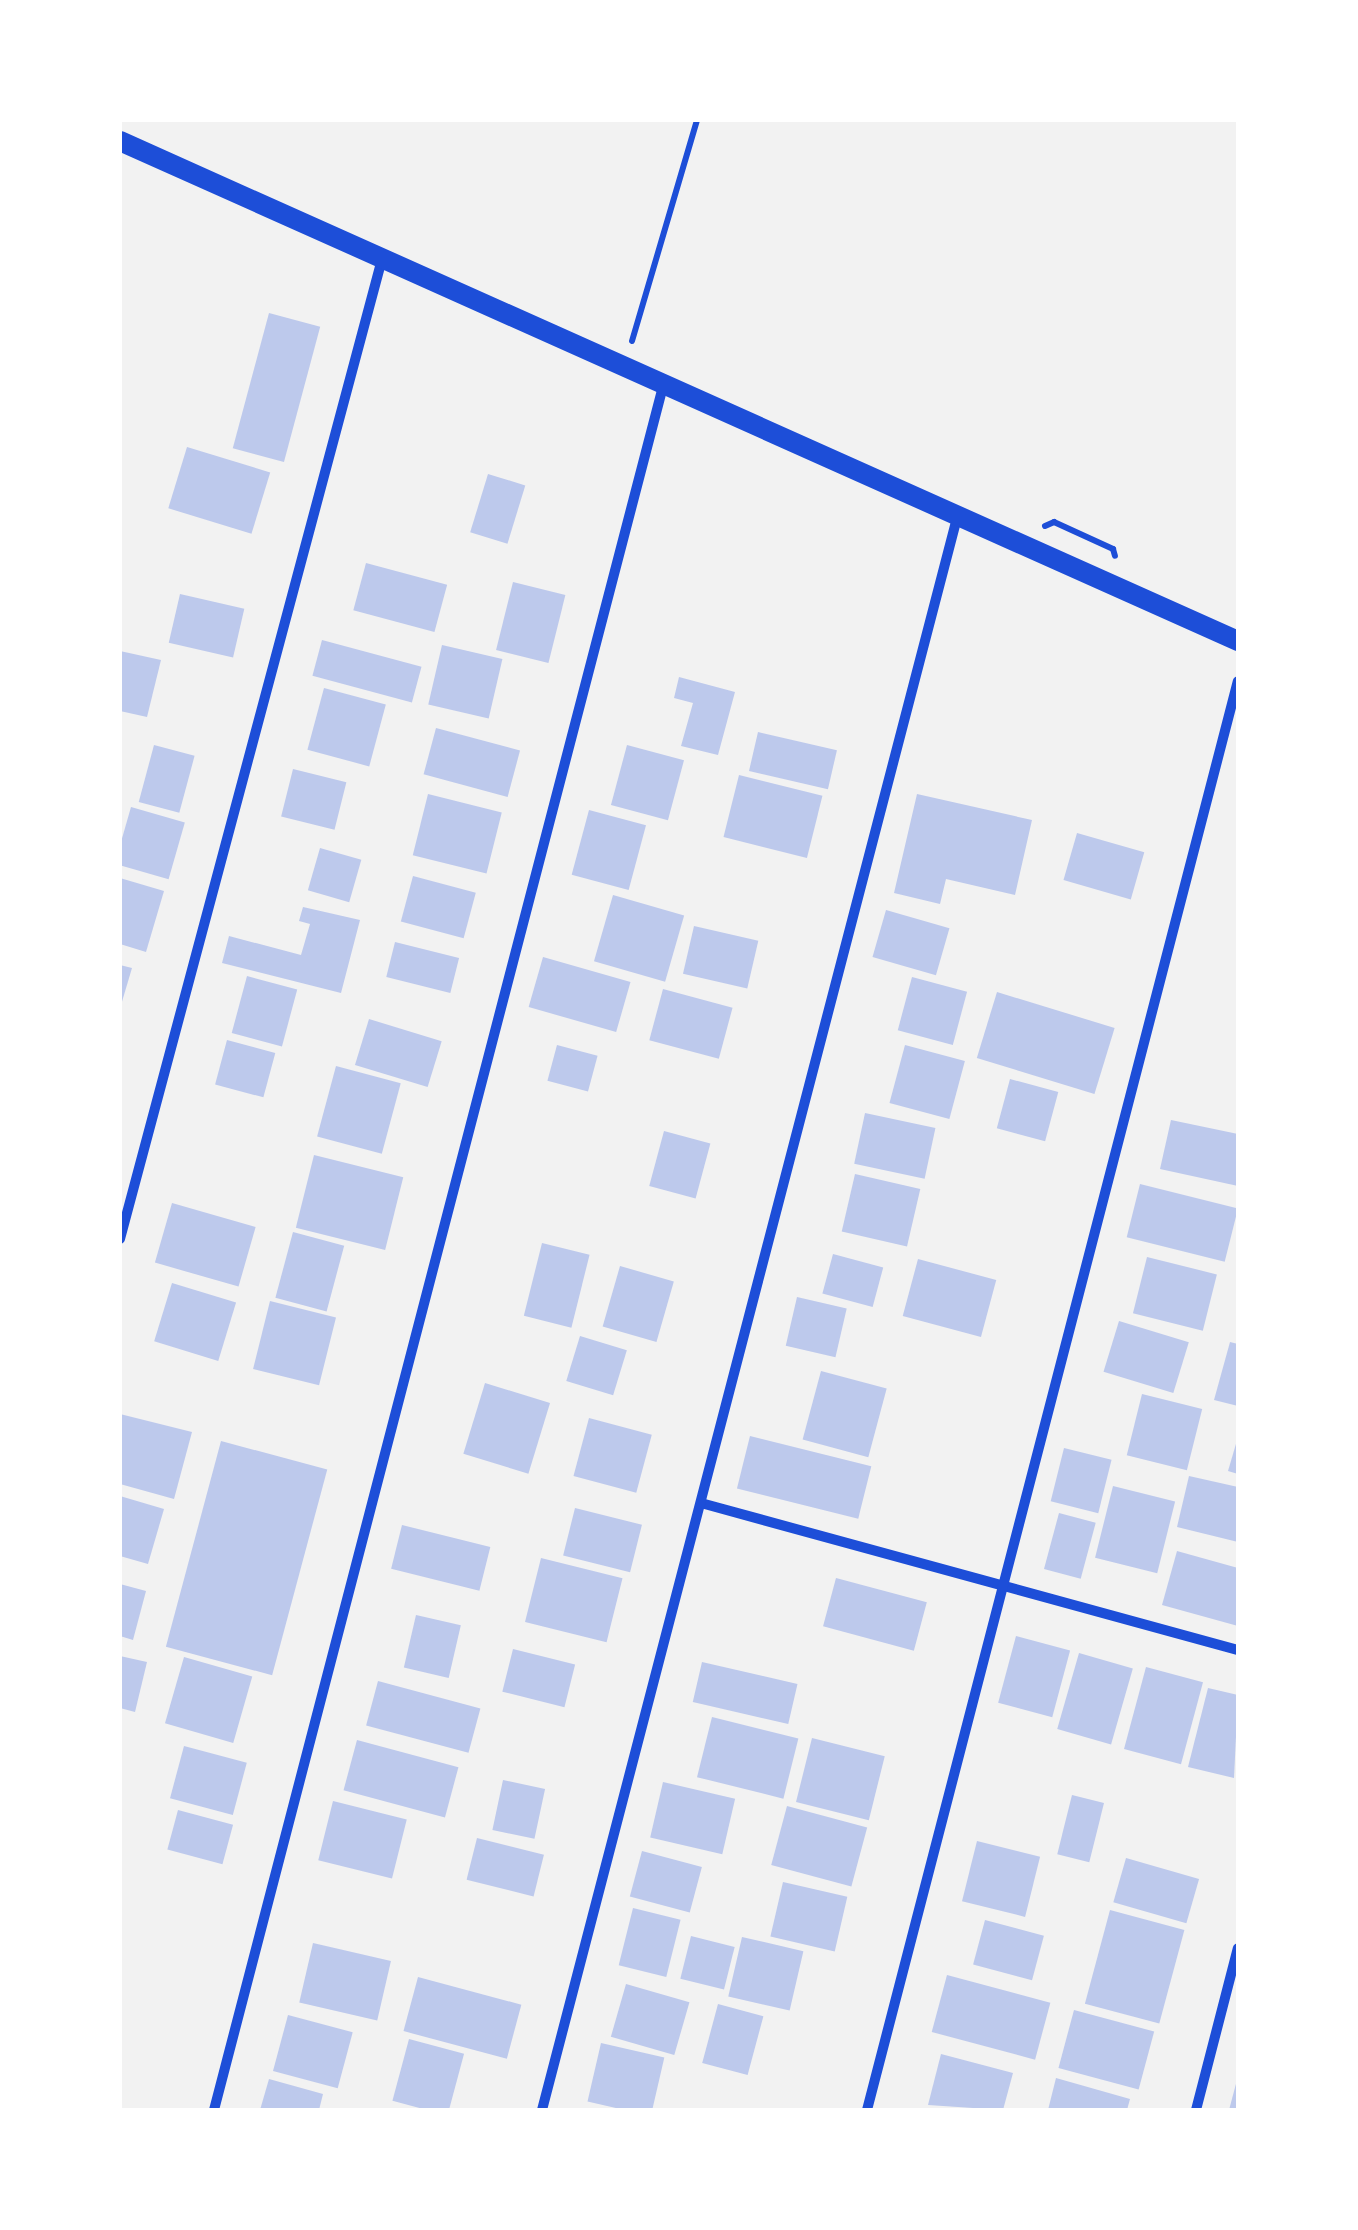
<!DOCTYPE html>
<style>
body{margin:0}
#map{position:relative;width:1358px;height:2230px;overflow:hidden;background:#f2f2f2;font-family:"Fira Sans",sans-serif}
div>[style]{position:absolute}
.building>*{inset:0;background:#bdc9ec;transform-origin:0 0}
.path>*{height:6px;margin:-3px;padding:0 3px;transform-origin:3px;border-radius:3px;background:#1d4ed8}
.minor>*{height:10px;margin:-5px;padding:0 5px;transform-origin:5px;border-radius:5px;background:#1d4ed8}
.secondary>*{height:20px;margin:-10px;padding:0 10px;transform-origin:10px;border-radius:10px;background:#1d4ed8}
span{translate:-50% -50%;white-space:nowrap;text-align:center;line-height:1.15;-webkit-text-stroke:10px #fff;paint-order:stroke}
.frame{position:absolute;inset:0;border:122px solid #fff;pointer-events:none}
</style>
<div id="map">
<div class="building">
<div style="left:269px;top:313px;width:53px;height:140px;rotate:15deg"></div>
<div style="left:187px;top:447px;width:87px;height:64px;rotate:17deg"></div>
<div style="left:488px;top:474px;width:39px;height:61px;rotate:17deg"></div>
<div style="left:366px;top:563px;width:84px;height:49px;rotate:15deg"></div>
<div style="left:513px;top:582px;width:54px;height:70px;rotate:14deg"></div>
<div style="left:180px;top:594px;width:66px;height:50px;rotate:13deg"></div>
<div style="left:322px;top:640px;width:103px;height:37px;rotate:15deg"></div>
<div style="left:442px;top:645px;width:62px;height:61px;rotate:13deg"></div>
<div style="clip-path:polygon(120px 651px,161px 660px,147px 717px,120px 711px)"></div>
<div style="clip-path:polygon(679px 677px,735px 692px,718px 755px,681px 746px,693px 703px,674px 698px)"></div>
<div style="left:324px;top:688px;width:64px;height:64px;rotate:15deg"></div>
<div style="left:436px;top:728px;width:87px;height:48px;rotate:15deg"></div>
<div style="left:758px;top:732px;width:81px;height:40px;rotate:13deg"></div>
<div style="left:154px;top:745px;width:42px;height:59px;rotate:15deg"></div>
<div style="left:627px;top:745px;width:59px;height:62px;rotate:15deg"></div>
<div style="left:293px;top:769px;width:55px;height:49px;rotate:14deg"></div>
<div style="left:739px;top:775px;width:86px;height:64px;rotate:14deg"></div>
<div style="left:428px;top:794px;width:76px;height:63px;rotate:14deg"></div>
<div style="clip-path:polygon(917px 794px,1032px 820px,1015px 895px,946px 879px,940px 904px,894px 893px)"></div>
<div style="left:131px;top:807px;width:56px;height:59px;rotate:16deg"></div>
<div style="left:589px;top:810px;width:59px;height:67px;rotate:15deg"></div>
<div style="left:1077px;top:833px;width:70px;height:49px;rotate:16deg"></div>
<div style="left:320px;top:848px;width:43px;height:44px;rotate:16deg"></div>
<div style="left:413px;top:876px;width:65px;height:47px;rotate:15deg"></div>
<div style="clip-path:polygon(120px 878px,164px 891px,146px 952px,120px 944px)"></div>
<div style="left:613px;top:895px;width:74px;height:69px;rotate:16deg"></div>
<div style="clip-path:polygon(303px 907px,360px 920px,341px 993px,222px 963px,229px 936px,301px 955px,310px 924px,299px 921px)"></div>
<div style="left:886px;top:910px;width:66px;height:49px;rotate:16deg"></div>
<div style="left:694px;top:926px;width:66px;height:49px;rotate:13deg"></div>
<div style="left:395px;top:942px;width:66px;height:36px;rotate:14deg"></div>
<div style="left:543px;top:957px;width:91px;height:52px;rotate:16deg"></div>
<div style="clip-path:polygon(120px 965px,132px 968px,121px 1005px,120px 1005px)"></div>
<div style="left:247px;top:976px;width:52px;height:59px;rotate:15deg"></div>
<div style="left:912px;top:977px;width:57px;height:55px;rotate:15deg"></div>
<div style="left:663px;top:989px;width:72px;height:53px;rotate:15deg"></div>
<div style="left:997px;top:992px;width:123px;height:69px;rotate:17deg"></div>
<div style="left:369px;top:1019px;width:76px;height:48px;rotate:17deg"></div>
<div style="left:227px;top:1040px;width:50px;height:46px;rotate:15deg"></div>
<div style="left:557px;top:1045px;width:42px;height:37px;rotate:15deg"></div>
<div style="left:905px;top:1045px;width:62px;height:60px;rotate:15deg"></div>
<div style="left:336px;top:1066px;width:67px;height:73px;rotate:15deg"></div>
<div style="left:1010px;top:1079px;width:50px;height:51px;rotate:15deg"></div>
<div style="left:865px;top:1113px;width:72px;height:52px;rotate:12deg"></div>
<div style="clip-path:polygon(1171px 1120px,1238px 1134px,1238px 1186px,1160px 1169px)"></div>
<div style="left:664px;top:1131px;width:48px;height:57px;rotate:15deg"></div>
<div style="left:314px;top:1155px;width:92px;height:75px;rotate:14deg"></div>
<div style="left:855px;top:1174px;width:67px;height:59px;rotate:13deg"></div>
<div style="left:1140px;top:1184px;width:101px;height:55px;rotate:14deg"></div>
<div style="left:172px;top:1203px;width:87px;height:62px;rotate:16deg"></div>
<div style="left:293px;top:1232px;width:53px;height:68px;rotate:15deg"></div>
<div style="left:542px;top:1243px;width:49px;height:75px;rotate:14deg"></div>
<div style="left:833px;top:1254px;width:52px;height:41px;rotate:15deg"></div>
<div style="left:1147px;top:1257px;width:72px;height:58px;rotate:14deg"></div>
<div style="left:918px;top:1259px;width:81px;height:59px;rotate:15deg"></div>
<div style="left:620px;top:1266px;width:56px;height:63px;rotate:16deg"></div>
<div style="left:172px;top:1283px;width:67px;height:61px;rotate:17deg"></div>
<div style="left:797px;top:1297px;width:51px;height:50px;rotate:13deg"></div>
<div style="left:270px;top:1301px;width:68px;height:70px;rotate:14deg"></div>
<div style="left:1119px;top:1321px;width:73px;height:53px;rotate:17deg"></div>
<div style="left:580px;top:1336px;width:49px;height:47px;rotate:17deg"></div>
<div style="clip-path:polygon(1230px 1342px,1238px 1344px,1238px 1406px,1214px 1400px)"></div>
<div style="left:821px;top:1371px;width:68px;height:71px;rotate:15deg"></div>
<div style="left:485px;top:1383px;width:68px;height:74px;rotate:17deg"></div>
<div style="left:1142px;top:1394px;width:62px;height:63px;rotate:14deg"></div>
<div style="clip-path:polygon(120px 1414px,192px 1432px,174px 1499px,120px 1484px)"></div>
<div style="left:589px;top:1418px;width:65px;height:60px;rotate:15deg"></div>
<div style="left:750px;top:1436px;width:125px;height:54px;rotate:14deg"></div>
<div style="clip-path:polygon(1238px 1437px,1238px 1474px,1228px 1471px)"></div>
<div style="left:221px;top:1441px;width:110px;height:213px;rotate:15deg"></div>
<div style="left:1064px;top:1448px;width:49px;height:55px;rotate:14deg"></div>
<div style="clip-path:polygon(1189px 1476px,1238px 1487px,1238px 1542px,1177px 1527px)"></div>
<div style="left:1113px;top:1486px;width:64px;height:74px;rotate:14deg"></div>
<div style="clip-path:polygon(120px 1496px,164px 1509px,148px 1564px,120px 1556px)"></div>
<div style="left:575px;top:1508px;width:69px;height:49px;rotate:14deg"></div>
<div style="left:1059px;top:1513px;width:38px;height:58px;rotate:15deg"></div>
<div style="left:402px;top:1525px;width:91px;height:45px;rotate:14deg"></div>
<div style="clip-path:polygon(1177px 1551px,1238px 1568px,1238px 1626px,1162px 1605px)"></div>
<div style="left:541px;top:1558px;width:84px;height:66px;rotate:14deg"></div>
<div style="left:836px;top:1578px;width:94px;height:50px;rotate:15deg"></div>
<div style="clip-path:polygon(120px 1584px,146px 1591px,133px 1640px,120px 1636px)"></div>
<div style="left:416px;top:1615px;width:46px;height:54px;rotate:13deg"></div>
<div style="left:1016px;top:1636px;width:56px;height:69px;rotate:15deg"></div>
<div style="left:513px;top:1649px;width:64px;height:44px;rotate:14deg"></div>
<div style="left:1079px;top:1653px;width:56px;height:79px;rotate:16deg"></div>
<div style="clip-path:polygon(120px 1656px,147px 1662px,135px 1712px,120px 1708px)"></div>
<div style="left:184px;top:1657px;width:71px;height:69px;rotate:16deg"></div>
<div style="left:702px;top:1662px;width:98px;height:41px;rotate:13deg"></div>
<div style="left:1146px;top:1667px;width:59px;height:85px;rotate:15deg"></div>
<div style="left:378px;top:1681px;width:106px;height:46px;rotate:15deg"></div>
<div style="clip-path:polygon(1208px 1688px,1238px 1695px,1234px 1778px,1188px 1767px)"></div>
<div style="left:712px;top:1717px;width:89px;height:62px;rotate:14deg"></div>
<div style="left:812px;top:1738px;width:75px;height:66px;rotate:14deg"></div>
<div style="left:357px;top:1740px;width:105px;height:52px;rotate:15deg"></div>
<div style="left:184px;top:1746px;width:65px;height:54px;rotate:15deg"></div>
<div style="left:503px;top:1780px;width:43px;height:51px;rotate:12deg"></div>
<div style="left:663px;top:1782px;width:74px;height:57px;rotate:13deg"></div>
<div style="left:1072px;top:1795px;width:33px;height:61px;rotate:14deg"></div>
<div style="left:333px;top:1801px;width:76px;height:61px;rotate:14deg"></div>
<div style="left:787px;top:1806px;width:83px;height:61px;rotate:15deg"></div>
<div style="left:178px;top:1810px;width:57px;height:41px;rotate:15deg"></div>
<div style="left:477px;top:1838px;width:69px;height:43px;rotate:14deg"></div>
<div style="left:977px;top:1841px;width:65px;height:62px;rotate:14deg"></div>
<div style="left:642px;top:1851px;width:62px;height:47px;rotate:15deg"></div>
<div style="left:1126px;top:1858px;width:76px;height:46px;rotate:16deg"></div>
<div style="left:783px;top:1882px;width:66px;height:56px;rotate:13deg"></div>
<div style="left:633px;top:1908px;width:49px;height:59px;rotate:14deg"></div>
<div style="left:1110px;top:1910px;width:77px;height:97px;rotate:15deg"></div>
<div style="left:985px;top:1920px;width:61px;height:46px;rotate:15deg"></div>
<div style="left:691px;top:1936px;width:45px;height:44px;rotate:14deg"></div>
<div style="left:742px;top:1937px;width:63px;height:61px;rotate:13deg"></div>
<div style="left:313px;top:1943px;width:80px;height:61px;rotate:13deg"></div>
<div style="left:947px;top:1975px;width:107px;height:59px;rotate:15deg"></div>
<div style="left:418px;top:1977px;width:107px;height:56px;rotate:15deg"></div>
<div style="left:626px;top:1984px;width:66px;height:55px;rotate:16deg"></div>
<div style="left:718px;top:2004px;width:47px;height:61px;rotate:15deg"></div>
<div style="left:1074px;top:2010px;width:83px;height:60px;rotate:15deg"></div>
<div style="left:288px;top:2015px;width:67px;height:58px;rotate:15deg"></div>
<div style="left:409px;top:2039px;width:57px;height:64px;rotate:15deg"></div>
<div style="left:601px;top:2043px;width:65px;height:60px;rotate:13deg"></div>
<div style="clip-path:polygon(941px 2054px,1013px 2073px,1003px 2110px,928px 2105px)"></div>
<div style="clip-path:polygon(1056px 2078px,1130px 2099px,1127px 2110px,1048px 2110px)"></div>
<div style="clip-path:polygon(269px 2079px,323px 2094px,319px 2110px,260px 2110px)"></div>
<div style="clip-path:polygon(1237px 2080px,1238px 2110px,1229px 2110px)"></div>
</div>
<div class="path">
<div style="left:632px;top:341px;width:230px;rotate:-73.6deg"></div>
<div style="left:1045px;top:526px;width:10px;rotate:-24deg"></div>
<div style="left:1054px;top:522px;width:65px;rotate:24.6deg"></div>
<div style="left:1113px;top:549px;width:7px;rotate:74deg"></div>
</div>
<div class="minor">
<div style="left:120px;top:1239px;width:1014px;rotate:-75.03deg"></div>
<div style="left:701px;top:1503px;width:557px;rotate:15.31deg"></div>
<div style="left:214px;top:2110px;width:1786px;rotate:-75.4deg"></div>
<div style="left:542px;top:2110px;width:1649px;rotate:-75.39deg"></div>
<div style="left:867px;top:2110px;width:1476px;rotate:-75.45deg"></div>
<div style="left:1196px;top:2110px;width:167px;rotate:-75.5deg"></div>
</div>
<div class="secondary">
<div style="left:120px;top:141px;width:1225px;rotate:24.1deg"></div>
</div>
<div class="frame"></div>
</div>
